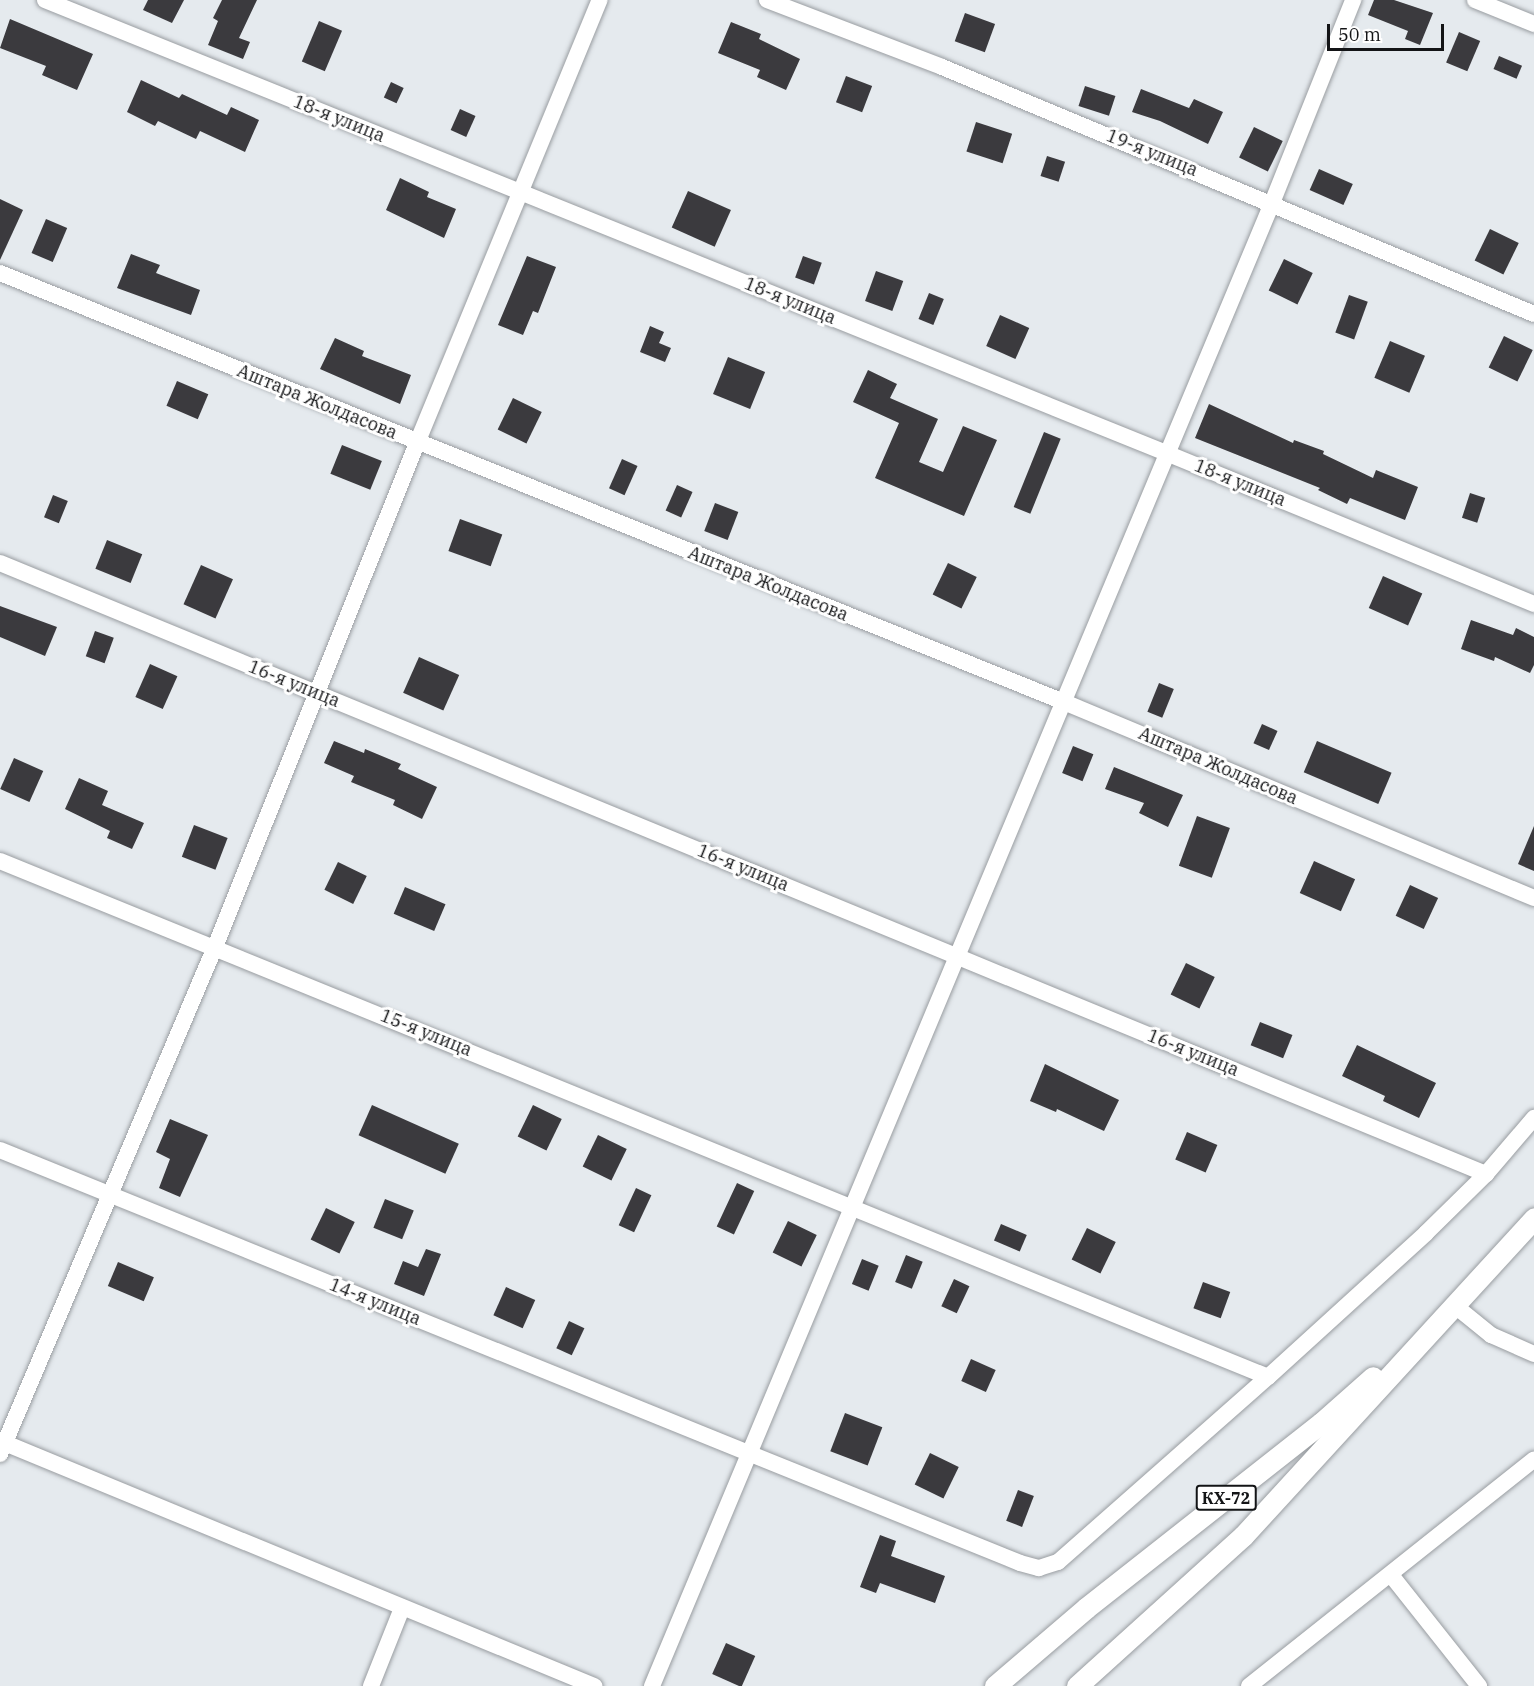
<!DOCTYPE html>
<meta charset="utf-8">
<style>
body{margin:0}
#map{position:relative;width:1534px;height:1686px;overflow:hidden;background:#e5eaee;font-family:"IBM Plex Serif",serif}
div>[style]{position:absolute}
.building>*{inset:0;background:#3b3a3e;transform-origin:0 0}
.roads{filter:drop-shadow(0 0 2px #999da1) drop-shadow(0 0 2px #999da1)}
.minor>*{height:16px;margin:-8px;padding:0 8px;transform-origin:8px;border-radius:8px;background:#fff}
.major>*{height:21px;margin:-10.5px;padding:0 10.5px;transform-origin:10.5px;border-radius:10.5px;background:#fff}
span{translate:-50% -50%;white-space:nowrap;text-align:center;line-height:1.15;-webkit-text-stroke:6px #fff;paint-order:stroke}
.shield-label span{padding:2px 4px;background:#fff;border:2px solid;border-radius:4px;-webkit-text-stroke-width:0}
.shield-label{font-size:16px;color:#131416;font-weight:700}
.street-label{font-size:18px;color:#131416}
.scale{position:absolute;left:1327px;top:24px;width:117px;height:27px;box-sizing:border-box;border:3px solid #131416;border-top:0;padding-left:8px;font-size:18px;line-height:21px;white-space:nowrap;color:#131416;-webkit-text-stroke:4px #fff;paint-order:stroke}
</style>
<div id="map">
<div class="building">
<div style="clip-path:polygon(148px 0,184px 0,172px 23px,143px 10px)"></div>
<div style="clip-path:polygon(222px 0,257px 0,239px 38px,250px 42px,243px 59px,208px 45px,218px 21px,213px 18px)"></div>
<div style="clip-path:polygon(1374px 0,1394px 0,1433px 13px,1420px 45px,1405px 39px,1408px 31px,1368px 15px)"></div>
<div style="left:965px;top:13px;width:32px;height:30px;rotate:20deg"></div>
<div style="clip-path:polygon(10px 19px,93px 54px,77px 90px,42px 75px,46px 66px,0 48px)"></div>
<div style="left:319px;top:21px;width:25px;height:44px;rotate:23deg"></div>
<div style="clip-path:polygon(731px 22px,761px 34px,759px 39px,800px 59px,786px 90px,757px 77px,760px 70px,718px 53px)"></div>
<div style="left:1459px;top:32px;width:23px;height:33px;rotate:23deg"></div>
<div style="left:1499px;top:56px;width:25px;height:14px;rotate:23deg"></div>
<div style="left:846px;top:76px;width:28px;height:28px;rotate:21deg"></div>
<div style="clip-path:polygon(141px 80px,179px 98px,182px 94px,227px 115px,231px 107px,259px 120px,245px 152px,200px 131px,196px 139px,158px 121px,155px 126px,127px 112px)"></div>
<div style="left:391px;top:82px;width:14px;height:17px;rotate:25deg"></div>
<div style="left:1085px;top:86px;width:32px;height:21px;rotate:18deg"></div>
<div style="clip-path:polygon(1141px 89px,1189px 108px,1194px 99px,1223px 112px,1208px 144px,1160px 121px,1132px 112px)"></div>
<div style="left:460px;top:109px;width:17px;height:23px;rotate:24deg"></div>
<div style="left:976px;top:122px;width:38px;height:31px;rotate:18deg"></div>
<div style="left:1254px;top:127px;width:32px;height:34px;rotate:26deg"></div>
<div style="left:1047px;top:156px;width:19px;height:21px;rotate:18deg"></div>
<div style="left:1319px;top:169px;width:37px;height:23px;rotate:24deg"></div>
<div style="clip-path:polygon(400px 178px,429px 192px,427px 197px,456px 209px,444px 238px,386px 210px)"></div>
<div style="left:688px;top:191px;width:47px;height:40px;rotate:24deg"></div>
<div style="clip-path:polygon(0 199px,23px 210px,0 260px)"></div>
<div style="left:46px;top:219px;width:23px;height:37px;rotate:23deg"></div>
<div style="left:1490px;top:229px;width:32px;height:35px;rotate:26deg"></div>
<div style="clip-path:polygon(131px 254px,160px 265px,156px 273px,200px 290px,191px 315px,117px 288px)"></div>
<div style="clip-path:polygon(527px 256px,556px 267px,538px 313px,533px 311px,523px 335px,498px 325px)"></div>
<div style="left:803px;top:256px;width:20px;height:23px;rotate:20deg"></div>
<div style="left:1284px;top:259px;width:32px;height:35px;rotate:26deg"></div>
<div style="left:876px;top:271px;width:29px;height:32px;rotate:20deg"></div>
<div style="left:929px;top:293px;width:16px;height:28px;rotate:22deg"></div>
<div style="left:1349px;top:295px;width:20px;height:40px;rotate:20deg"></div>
<div style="left:1000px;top:315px;width:32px;height:34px;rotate:24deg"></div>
<div style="clip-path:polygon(650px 326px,664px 332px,659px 343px,671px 348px,665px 362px,640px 352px)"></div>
<div style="left:1504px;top:336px;width:32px;height:35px;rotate:26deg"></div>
<div style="clip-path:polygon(335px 338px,364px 351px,362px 356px,411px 375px,400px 404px,320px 369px)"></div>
<div style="left:1390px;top:341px;width:38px;height:40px;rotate:23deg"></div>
<div style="left:728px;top:357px;width:40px;height:40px;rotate:22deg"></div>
<div style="clip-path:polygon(868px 370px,897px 384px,890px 398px,938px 419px,919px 462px,943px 472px,963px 426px,997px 440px,964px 516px,875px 478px,899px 423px,853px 402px)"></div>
<div style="left:177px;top:381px;width:34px;height:27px;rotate:23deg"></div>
<div style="left:513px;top:398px;width:32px;height:35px;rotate:26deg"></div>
<div style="clip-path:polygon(1209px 404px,1293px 443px,1294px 440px,1324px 451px,1323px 454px,1373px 478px,1376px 470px,1418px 487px,1405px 520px,1350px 498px,1347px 504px,1318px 490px,1320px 488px,1195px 438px)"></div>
<div style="left:1044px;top:432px;width:18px;height:81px;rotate:22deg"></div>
<div style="left:342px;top:445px;width:43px;height:31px;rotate:22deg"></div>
<div style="left:622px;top:459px;width:17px;height:32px;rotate:24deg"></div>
<div style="left:677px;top:485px;width:17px;height:28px;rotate:24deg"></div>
<div style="left:1470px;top:493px;width:16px;height:26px;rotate:18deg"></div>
<div style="left:53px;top:495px;width:16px;height:24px;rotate:22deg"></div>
<div style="left:715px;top:503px;width:25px;height:30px;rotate:21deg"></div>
<div style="left:460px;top:519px;width:45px;height:34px;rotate:20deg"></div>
<div style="left:107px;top:540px;width:38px;height:31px;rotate:22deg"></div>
<div style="left:948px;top:563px;width:32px;height:35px;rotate:26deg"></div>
<div style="left:201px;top:565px;width:35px;height:43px;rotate:24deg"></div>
<div style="left:1383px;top:576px;width:43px;height:35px;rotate:24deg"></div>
<div style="clip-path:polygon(0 606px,57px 627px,45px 656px,0 637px)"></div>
<div style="clip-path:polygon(1471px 620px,1513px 635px,1516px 628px,1534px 637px,1534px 665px,1530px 673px,1495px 657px,1494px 661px,1461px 649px)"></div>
<div style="left:95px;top:631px;width:20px;height:27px;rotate:20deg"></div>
<div style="left:419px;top:657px;width:44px;height:39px;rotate:24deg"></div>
<div style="left:150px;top:664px;width:30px;height:36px;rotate:24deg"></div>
<div style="left:1159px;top:683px;width:16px;height:31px;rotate:22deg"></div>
<div style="left:1262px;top:724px;width:17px;height:21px;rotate:24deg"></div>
<div style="clip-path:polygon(334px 741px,364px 753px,365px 749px,401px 764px,398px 769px,437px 787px,422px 819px,393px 805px,395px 800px,351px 782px,354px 776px,324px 763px)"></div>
<div style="left:1317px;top:741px;width:81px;height:34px;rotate:23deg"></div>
<div style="left:1073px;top:746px;width:22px;height:29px;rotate:22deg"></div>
<div style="left:14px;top:758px;width:32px;height:34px;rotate:24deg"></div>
<div style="clip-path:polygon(1114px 767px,1183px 795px,1168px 827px,1139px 813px,1144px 803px,1105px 789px)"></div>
<div style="clip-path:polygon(79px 778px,108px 791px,102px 805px,144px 823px,132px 849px,107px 838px,110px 831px,65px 809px)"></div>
<div style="left:1197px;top:816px;width:35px;height:53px;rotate:20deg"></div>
<div style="left:194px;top:825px;width:36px;height:34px;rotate:21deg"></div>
<div style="clip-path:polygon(1534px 826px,1534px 871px,1518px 864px)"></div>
<div style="left:1314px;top:861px;width:45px;height:35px;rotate:24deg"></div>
<div style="left:338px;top:862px;width:32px;height:31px;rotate:26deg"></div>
<div style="left:1410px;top:885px;width:31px;height:34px;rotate:25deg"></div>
<div style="left:405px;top:887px;width:44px;height:29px;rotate:23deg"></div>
<div style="left:1186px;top:963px;width:32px;height:35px;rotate:26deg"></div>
<div style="left:1260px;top:1022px;width:35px;height:25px;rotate:22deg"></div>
<div style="clip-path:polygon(1357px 1045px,1436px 1083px,1419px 1118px,1383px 1101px,1385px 1096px,1342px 1076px)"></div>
<div style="clip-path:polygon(1045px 1064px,1119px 1100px,1104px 1131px,1057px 1109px,1056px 1112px,1030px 1101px)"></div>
<div style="left:372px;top:1105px;width:95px;height:33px;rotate:24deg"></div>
<div style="left:533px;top:1105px;width:32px;height:35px;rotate:26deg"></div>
<div style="clip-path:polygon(170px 1119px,208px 1135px,180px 1197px,159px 1188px,170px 1159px,156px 1152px)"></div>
<div style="left:1187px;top:1132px;width:33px;height:30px;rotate:23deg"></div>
<div style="left:598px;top:1135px;width:32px;height:35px;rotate:26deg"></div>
<div style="left:737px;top:1183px;width:19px;height:48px;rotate:25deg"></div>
<div style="left:636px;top:1188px;width:17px;height:41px;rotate:25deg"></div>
<div style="left:385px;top:1199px;width:31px;height:31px;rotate:22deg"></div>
<div style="left:326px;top:1208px;width:32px;height:35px;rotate:26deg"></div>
<div style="left:788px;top:1221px;width:32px;height:35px;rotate:26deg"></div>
<div style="left:1001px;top:1224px;width:28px;height:18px;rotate:23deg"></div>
<div style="left:1087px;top:1228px;width:32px;height:35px;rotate:26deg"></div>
<div style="clip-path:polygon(426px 1249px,441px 1254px,424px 1296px,394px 1284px,403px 1261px,418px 1267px)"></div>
<div style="left:906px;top:1255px;width:18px;height:29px;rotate:22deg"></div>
<div style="left:862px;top:1259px;width:18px;height:27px;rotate:22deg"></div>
<div style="left:118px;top:1262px;width:39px;height:26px;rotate:23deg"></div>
<div style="left:954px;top:1279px;width:17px;height:30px;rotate:25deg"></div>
<div style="left:1203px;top:1282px;width:29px;height:28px;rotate:20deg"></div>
<div style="left:506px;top:1287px;width:32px;height:31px;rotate:24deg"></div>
<div style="left:569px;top:1321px;width:17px;height:30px;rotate:25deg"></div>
<div style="left:971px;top:1359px;width:27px;height:24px;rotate:24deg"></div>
<div style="left:845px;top:1413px;width:40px;height:41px;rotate:21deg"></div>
<div style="left:930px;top:1453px;width:32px;height:35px;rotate:26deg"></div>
<div style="left:1018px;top:1490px;width:17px;height:33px;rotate:21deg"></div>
<div style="clip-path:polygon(880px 1535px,896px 1541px,891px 1556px,945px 1576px,935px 1603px,880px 1583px,876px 1593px,860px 1587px)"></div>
<div style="left:726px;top:1643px;width:32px;height:34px;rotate:24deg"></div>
</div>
<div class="roads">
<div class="minor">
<div style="left:45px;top:0;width:1209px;rotate:22deg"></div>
<div style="left:1166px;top:453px;width:398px;rotate:22.3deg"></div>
<div style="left:767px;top:0;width:187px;rotate:20.9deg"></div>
<div style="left:942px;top:67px;width:641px;rotate:22.65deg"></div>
<div style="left:1475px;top:0;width:64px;rotate:22.1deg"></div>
<div style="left:0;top:273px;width:1147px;rotate:21.96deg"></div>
<div style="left:1064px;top:702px;width:509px;rotate:22.64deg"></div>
<div style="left:0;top:563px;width:1607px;rotate:22.35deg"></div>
<div style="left:0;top:861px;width:1369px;rotate:22.14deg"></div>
<div style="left:0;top:1150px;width:1100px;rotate:22.04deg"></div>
<div style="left:1020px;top:1563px;width:20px;rotate:15deg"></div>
<div style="left:1039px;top:1568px;width:20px;rotate:-18deg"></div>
<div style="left:1058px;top:1562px;width:280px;rotate:-41.4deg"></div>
<div style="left:1268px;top:1377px;width:214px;rotate:-42.3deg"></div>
<div style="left:1426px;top:1233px;width:84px;rotate:-44.5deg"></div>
<div style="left:1486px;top:1174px;width:74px;rotate:-49.4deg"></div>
<div style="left:1454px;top:1305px;width:48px;rotate:39deg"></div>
<div style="left:1491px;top:1335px;width:47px;rotate:23.8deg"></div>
<div style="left:0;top:1441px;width:643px;rotate:22.41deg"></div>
<div style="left:0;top:1454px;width:551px;rotate:-67.02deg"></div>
<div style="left:215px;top:947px;width:543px;rotate:-68.16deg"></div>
<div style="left:417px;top:443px;width:479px;rotate:-67.6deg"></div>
<div style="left:1391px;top:1575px;width:142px;rotate:51.6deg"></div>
<div style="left:371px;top:1686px;width:84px;rotate:-68.3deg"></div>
<div style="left:652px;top:1686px;width:1607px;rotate:-67.31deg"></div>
<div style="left:1272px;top:203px;width:219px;rotate:-68.2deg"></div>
<div style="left:1249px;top:1686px;width:364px;rotate:-38.5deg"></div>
</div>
<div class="major">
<div style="left:995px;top:1686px;width:120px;rotate:-40.6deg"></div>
<div style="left:1086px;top:1608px;width:299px;rotate:-38.2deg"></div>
<div style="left:1321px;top:1423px;width:69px;rotate:-41.5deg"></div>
<div style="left:1077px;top:1686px;width:224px;rotate:-42.1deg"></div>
<div style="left:1243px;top:1536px;width:431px;rotate:-47.5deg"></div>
</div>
</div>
<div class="shield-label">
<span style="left:1226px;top:1498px">КХ-72</span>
</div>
<div class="street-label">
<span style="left:339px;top:119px;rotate:22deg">18-я улица</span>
<span style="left:1152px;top:153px;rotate:22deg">19-я улица</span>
<span style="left:790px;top:301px;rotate:22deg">18-я улица</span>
<span style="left:317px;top:402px;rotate:22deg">Аштара Жолдасова</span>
<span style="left:1240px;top:483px;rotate:22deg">18-я улица</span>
<span style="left:768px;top:584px;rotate:22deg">Аштара Жолдасова</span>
<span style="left:294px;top:684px;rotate:22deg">16-я улица</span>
<span style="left:1218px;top:766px;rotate:23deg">Аштара Жолдасова</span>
<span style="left:743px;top:868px;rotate:22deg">16-я улица</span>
<span style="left:426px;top:1033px;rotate:22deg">15-я улица</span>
<span style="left:1193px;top:1053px;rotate:22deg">16-я улица</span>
<span style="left:375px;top:1302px;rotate:22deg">14-я улица</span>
</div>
<div class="scale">50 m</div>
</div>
